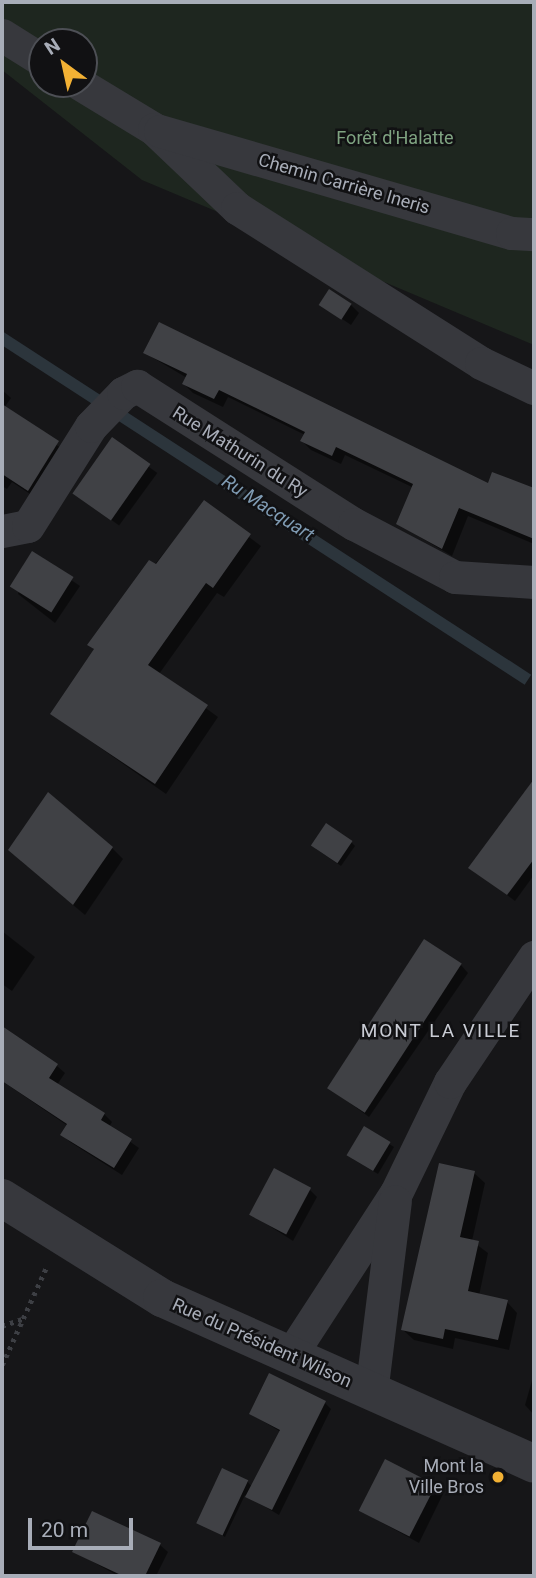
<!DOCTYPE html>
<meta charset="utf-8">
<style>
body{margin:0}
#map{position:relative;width:536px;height:1578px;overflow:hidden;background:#161618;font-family:Roboto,sans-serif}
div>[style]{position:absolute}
.green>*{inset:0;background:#1e261f}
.water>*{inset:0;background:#2c353c;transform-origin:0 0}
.shadow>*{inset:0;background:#0007;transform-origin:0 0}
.building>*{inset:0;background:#404145;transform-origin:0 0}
.path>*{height:4.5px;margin-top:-2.25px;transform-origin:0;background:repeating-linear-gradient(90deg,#3d3f44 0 3.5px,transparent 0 8.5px)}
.minor>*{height:33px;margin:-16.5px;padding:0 16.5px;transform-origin:16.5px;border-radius:16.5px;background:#37383d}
.tertiary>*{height:38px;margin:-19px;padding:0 19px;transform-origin:19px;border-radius:19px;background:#37383d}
.dots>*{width:19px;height:19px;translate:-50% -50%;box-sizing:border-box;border:4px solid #111113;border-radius:50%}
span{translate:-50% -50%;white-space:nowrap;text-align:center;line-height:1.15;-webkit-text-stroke:5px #111113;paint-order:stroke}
.park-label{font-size:18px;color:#7fa381}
.street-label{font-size:18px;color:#a8adb8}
.poi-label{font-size:18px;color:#a8adb8}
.right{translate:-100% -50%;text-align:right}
.water-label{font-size:19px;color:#7f9bb3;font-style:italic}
.neighbourhood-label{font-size:19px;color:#c9ccd4;letter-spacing:2px}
.frame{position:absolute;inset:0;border:4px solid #a8adb8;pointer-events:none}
.north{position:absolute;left:28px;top:28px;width:70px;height:70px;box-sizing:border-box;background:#111113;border:2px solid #4d4f55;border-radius:50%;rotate:327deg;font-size:19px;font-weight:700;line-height:28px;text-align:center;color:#a8adb8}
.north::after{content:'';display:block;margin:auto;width:24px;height:32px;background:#f2b134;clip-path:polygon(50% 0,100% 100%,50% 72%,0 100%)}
.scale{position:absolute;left:28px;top:1518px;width:105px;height:32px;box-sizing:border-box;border:4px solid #a8adb8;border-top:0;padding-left:9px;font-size:21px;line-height:24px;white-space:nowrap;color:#a8adb8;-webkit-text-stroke:5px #111113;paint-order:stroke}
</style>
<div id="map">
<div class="green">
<div style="clip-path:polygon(evenodd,2px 2px,534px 2px,534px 345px,142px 180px,2px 70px,2px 2px,42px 42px,84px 42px,84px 84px,42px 84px,42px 42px)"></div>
</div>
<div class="water">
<div style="left:2px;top:331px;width:631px;height:12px;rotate:33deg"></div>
</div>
<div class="shadow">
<div style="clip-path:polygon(351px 305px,359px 313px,351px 325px,323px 306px)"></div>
<div style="clip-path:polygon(145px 353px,489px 485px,493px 474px,534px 490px,534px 544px,468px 516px,452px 556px,398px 524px,414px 488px,345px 455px,341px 464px,311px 450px,302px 441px,305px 435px,228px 397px,223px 407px,193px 393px,184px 384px,187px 378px)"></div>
<div style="clip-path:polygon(2px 390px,11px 398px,4px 408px,68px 453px,39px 500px,12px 482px,7px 489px,2px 486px)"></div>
<div style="left:112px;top:440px;width:56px;height:65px;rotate:36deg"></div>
<div style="clip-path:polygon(204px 503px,261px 546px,224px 597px,217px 593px,159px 674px,218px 717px,166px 794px,52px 714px,95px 650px,90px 645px)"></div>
<div style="clip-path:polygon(33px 554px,80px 586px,55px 623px,18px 594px)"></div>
<div style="clip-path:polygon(534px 780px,534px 875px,515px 901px,471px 868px)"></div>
<div style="clip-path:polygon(351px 842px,355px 846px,341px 866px,316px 849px)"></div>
<div style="clip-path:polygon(112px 848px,123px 859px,85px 915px,21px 861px)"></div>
<div style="clip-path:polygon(2px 931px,35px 957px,12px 991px,2px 984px)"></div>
<div style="clip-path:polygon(461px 965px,468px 973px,369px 1117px,328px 1087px)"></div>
<div style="clip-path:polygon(9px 1033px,57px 1066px,65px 1073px,57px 1085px,104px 1114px,112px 1122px,109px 1127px,139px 1148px,122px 1175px,70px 1142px,62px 1134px,68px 1126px,2px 1081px,2px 1044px)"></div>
<div style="clip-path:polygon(364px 1128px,394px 1147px,378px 1174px,353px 1159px)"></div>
<div style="clip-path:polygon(474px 1173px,485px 1183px,472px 1241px,488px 1253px,479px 1296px,507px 1302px,517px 1313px,509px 1350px,455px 1338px,453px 1349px,414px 1340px,403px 1330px)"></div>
<div style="clip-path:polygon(310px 1190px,317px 1197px,293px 1241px,251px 1214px)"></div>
<div style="clip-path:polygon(533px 1377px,534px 1378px,534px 1415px,525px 1405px)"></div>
<div style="clip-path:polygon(325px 1403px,331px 1409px,279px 1515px,245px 1495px,225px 1537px,198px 1522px,247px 1481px,252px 1487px,281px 1432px,251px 1414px)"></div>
<div style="clip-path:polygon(435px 1486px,443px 1494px,419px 1543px,361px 1511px)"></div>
<div style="clip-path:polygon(160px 1545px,168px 1552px,156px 1576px,118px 1576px,74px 1551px)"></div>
</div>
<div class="building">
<div style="left:329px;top:289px;width:27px;height:19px;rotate:33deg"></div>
<div style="clip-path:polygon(159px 322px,488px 483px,492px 472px,534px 488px,534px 539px,459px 508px,442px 549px,396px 524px,413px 484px,336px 447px,332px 456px,300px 441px,305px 432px,219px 390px,214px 399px,182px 384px,187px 374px,143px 353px)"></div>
<div style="clip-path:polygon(2px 404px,59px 441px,28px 491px,2px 474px)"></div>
<div style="left:112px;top:437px;width:47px;height:69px;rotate:35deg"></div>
<div style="clip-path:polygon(204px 500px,251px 534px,213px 588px,206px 583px,148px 665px,208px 705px,155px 784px,50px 714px,94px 649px,87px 645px,149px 560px,156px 564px)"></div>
<div style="left:32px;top:551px;width:49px;height:42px;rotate:32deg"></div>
<div style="clip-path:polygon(534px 779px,534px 859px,507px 895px,468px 868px)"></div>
<div style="clip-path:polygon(48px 792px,113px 847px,73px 905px,8px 850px)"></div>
<div style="left:326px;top:823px;width:32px;height:27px;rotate:34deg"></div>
<div style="left:424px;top:939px;width:45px;height:178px;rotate:33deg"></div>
<div style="clip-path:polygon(2px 1026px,58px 1064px,49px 1078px,105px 1113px,101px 1120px,132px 1139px,114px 1168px,60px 1135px,67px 1124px,2px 1081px)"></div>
<div style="left:364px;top:1126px;width:31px;height:34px;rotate:31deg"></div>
<div style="clip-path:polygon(439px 1163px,475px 1171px,460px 1237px,479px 1241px,468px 1291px,508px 1300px,498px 1340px,445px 1329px,443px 1339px,401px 1330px)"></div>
<div style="left:274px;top:1168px;width:42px;height:53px;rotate:28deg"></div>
<div style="clip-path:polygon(269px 1373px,326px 1401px,272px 1510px,245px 1497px,280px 1430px,249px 1414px)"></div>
<div style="left:385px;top:1459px;width:57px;height:58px;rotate:27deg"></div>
<div style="left:222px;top:1468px;width:29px;height:61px;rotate:25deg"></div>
<div style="clip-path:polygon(92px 1511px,161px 1543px,145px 1576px,123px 1576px,72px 1552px)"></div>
</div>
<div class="path">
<div style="left:2px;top:1326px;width:21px;rotate:-19deg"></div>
<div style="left:2px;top:1365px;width:107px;rotate:-65.6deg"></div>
</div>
<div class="minor">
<div style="left:2px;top:35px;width:47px;rotate:32deg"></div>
<div style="left:80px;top:84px;width:87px;rotate:31.3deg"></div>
<div style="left:154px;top:129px;width:115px;rotate:43.6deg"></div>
<div style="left:237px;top:208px;width:289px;rotate:32.4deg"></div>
<div style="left:481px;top:363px;width:59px;rotate:25.3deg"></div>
<div style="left:160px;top:131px;width:366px;rotate:16.2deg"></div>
<div style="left:512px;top:233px;width:22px;rotate:3deg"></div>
<div style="left:2px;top:531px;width:26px;rotate:-11deg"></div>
<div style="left:28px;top:526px;width:118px;rotate:-57.8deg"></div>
<div style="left:91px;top:426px;width:46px;rotate:-45.9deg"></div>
<div style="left:123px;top:393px;width:16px;rotate:-27deg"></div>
<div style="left:137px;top:386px;width:257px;rotate:32.5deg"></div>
<div style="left:354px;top:524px;width:114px;rotate:27.7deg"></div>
<div style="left:455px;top:577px;width:79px;rotate:3.6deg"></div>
<div style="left:290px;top:1356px;width:194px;rotate:-57deg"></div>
<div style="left:396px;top:1193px;width:123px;rotate:-64.1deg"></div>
<div style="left:450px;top:1082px;width:151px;rotate:-56.1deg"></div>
<div style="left:371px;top:1393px;width:193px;rotate:-82.9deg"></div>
</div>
<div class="tertiary">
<div style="left:2px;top:1198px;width:189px;rotate:32deg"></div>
<div style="left:162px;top:1298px;width:407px;rotate:24deg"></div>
</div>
<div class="dots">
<div style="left:498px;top:1477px;background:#f2b134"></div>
</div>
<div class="park-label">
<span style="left:395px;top:138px">Forêt d'Halatte</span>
</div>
<div class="street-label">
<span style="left:344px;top:184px;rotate:16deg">Chemin Carrière Ineris</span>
<span style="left:240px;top:452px;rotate:32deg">Rue Mathurin du Ry</span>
<span style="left:262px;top:1343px;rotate:24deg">Rue du Président Wilson</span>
</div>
<div class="poi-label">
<span class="right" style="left:484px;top:1477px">Mont la<br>Ville Bros</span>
</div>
<div class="water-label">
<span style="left:268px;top:508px;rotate:33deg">Ru Macquart</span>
</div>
<div class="neighbourhood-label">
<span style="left:441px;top:1031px">MONT LA VILLE</span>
</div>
<div class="frame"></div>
<div class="north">N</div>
<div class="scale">20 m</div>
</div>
